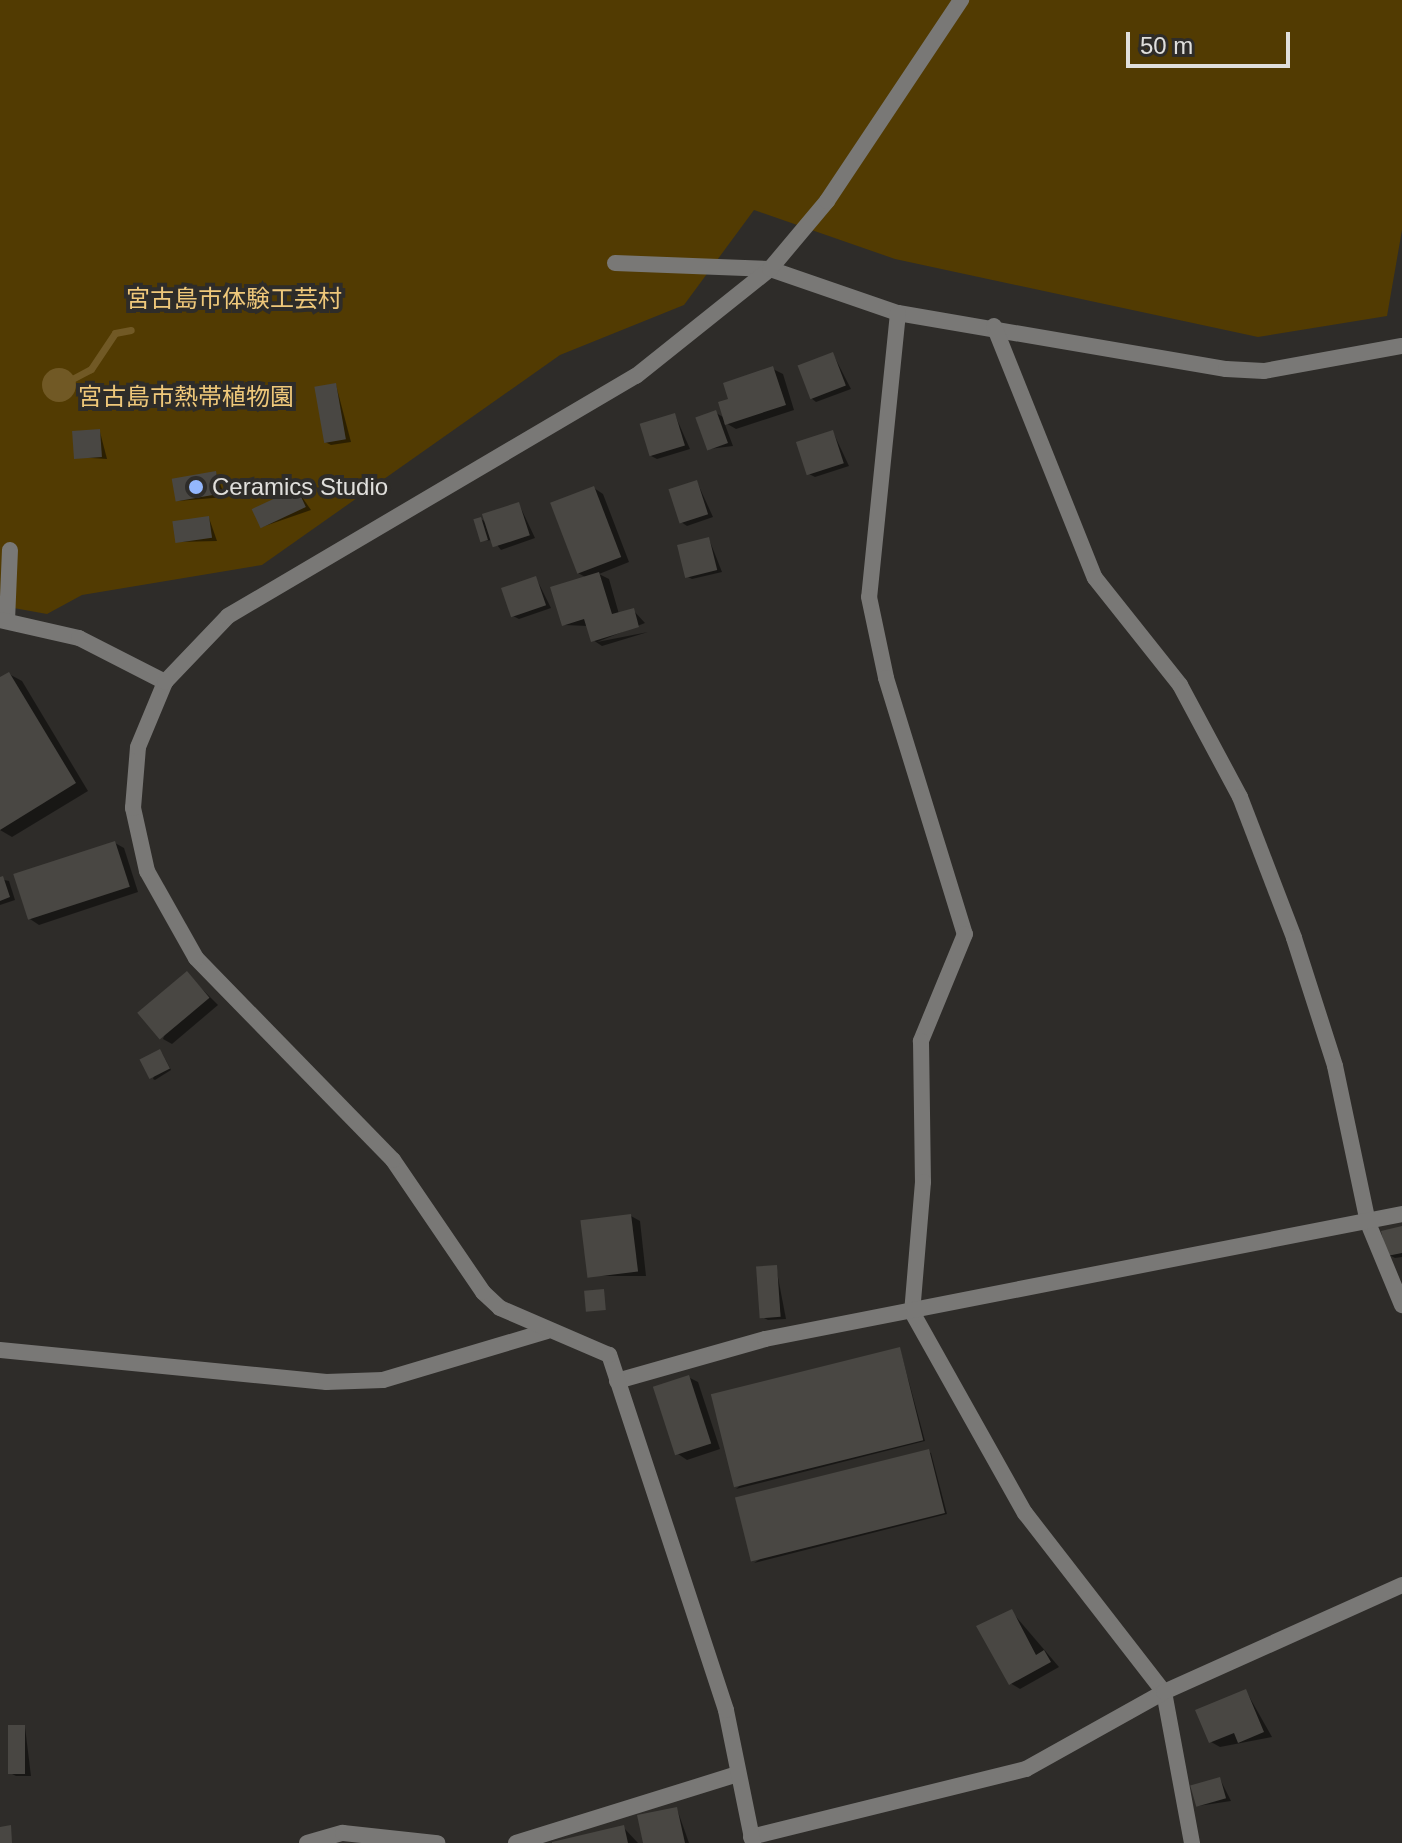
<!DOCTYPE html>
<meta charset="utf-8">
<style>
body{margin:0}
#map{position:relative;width:1402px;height:1843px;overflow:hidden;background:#2e2c29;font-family:Arial,"Noto Sans JP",sans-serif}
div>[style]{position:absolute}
.green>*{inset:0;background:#523b02}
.water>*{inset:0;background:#715925}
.round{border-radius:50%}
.shadow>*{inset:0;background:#0007}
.stream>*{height:7px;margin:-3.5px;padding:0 3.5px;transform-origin:3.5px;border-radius:3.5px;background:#715925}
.building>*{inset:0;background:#494743;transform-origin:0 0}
.minor>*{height:16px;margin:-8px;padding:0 8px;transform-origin:8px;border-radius:8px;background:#797876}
.tertiary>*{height:16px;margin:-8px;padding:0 8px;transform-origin:8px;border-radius:8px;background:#797876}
.dots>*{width:22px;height:22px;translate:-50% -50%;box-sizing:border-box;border:4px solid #2e2c29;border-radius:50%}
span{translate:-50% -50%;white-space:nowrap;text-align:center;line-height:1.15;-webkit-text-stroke:8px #2e2c29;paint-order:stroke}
.park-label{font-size:24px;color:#efc87a}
.poi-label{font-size:24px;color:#e0dfdc}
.left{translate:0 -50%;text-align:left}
.scale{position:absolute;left:1126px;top:32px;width:164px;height:36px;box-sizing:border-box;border:4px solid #e0dfdc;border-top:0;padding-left:10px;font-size:24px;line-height:28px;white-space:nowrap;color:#e0dfdc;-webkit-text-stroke:6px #2e2c29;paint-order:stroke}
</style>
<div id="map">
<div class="green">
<div style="clip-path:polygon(0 0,1402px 0,1402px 230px,1387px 316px,1258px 337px,895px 259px,754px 210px,684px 305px,560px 355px,262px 565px,82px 595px,47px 614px,8px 607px,0 605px)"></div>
</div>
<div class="water">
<div class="round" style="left:42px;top:368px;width:34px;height:34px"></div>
</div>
<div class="shadow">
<div style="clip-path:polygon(833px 354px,851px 389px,816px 402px,811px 398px)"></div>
<div style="clip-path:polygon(773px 369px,783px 374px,794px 410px,736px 429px,724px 422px,733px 446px,709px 449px,716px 413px,725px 418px,731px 400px)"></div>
<div style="clip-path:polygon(336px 385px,351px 442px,331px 445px,325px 442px)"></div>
<div style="clip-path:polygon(675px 415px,690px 449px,657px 459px,651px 456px)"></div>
<div style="clip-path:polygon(100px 432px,107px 459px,76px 457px)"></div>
<div style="clip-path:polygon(833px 432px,849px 466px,815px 477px,809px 474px)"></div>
<div style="clip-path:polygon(216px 473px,225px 497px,178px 501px)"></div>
<div style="clip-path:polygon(697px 482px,713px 517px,687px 526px,681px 522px)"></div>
<div style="clip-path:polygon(594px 488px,603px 494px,629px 562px,599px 574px,609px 579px,619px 614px,633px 610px,645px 623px,597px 642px,648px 632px,602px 646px,593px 640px,588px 626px,564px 625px,587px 578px,578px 573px)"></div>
<div style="clip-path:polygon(297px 490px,311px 510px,262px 527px)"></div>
<div style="clip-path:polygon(519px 504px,535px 538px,501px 550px,493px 540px,482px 541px,481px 519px,487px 523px)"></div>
<div style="clip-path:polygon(209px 518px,217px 541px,177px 542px)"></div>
<div style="clip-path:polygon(709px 539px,722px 572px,692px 579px,686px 576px)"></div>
<div style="clip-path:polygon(536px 578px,551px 608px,519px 619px,513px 616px)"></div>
<div style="clip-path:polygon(9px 674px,22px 681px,88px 791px,12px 837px,0 830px,0 680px)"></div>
<div style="clip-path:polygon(115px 843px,124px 848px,138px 892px,39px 925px,30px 919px)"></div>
<div style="clip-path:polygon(0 879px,9px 881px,15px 900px,0 905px)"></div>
<div style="clip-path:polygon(187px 974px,218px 1005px,172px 1044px,163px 1039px)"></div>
<div style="clip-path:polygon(162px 1053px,171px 1070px,155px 1080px,153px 1079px)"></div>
<div style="clip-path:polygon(631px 1216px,640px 1221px,646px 1276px,588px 1276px)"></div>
<div style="clip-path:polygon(1402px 1228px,1402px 1257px,1395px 1258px,1389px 1255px)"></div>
<div style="clip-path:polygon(776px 1267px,786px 1319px,768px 1320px,762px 1317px)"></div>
<div style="clip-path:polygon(900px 1349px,925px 1441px,736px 1489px)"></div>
<div style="clip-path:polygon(688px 1377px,698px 1382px,720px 1449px,687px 1460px,678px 1454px)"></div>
<div style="clip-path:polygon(931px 1453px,947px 1514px,754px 1563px,928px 1452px)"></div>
<div style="clip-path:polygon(1012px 1612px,1059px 1667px,1020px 1689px,1010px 1683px)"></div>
<div style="clip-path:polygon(1246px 1691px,1272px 1737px,1220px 1747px,1211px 1742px)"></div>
<div style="clip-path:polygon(25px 1727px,31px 1776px,16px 1776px,10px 1773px)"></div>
<div style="clip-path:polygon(1220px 1779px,1231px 1801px,1198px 1806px)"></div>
<div style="clip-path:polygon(677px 1809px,689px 1843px,645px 1843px)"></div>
<div style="clip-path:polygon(623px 1827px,638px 1843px,556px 1843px)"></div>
</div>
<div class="stream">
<div style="left:74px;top:378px;width:19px;rotate:-28deg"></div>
<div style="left:91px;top:369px;width:43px;rotate:-56.3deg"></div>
<div style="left:115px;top:333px;width:16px;rotate:-11deg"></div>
</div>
<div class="building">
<div style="left:833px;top:352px;width:36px;height:38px;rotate:69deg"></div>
<div style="clip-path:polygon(773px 366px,786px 405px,725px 425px,718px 402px,728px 399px,723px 383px)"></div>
<div style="left:336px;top:383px;width:57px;height:22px;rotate:80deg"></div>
<div style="left:716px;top:410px;width:35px;height:22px;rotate:70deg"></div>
<div style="left:675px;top:413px;width:34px;height:37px;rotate:73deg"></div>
<div style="left:100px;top:429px;width:28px;height:28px;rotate:86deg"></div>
<div style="left:833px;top:430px;width:35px;height:39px;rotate:72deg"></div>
<div style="left:216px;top:471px;width:23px;height:45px;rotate:80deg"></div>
<div style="left:697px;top:480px;width:36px;height:30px;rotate:72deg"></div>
<div style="left:594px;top:486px;width:76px;height:47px;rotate:69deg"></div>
<div style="left:297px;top:488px;width:21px;height:50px;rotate:65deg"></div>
<div style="left:519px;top:502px;width:35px;height:39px;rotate:72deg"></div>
<div style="left:209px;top:516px;width:22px;height:37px;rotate:82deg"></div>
<div style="left:481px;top:517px;width:24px;height:8px;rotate:73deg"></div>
<div style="left:709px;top:537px;width:34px;height:33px;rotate:76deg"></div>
<div style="clip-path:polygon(599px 572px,612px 614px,634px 608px,639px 627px,591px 642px,584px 619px,562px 626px,550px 587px)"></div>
<div style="left:536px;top:576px;width:31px;height:37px;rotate:71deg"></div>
<div style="clip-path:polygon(9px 672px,76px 783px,0 830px,0 677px)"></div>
<div style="left:115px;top:841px;width:48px;height:107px;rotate:72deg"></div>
<div style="clip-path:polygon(3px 876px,10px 897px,0 901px,0 877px)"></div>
<div style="left:187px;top:971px;width:35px;height:65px;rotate:50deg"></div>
<div style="left:160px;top:1049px;width:22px;height:23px;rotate:63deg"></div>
<div style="left:631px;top:1214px;width:58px;height:51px;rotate:83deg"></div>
<div style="clip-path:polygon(1402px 1226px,1402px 1253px,1387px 1256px,1381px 1231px)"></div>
<div style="left:777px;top:1265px;width:52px;height:21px;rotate:86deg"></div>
<div style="left:604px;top:1289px;width:21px;height:20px;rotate:85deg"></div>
<div style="left:900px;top:1347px;width:96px;height:195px;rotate:76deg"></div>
<div style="left:689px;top:1375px;width:72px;height:38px;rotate:72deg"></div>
<div style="left:929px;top:1449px;width:66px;height:200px;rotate:76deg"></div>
<div style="clip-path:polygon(1012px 1609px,1036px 1655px,1044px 1650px,1051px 1662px,1009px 1685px,976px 1626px)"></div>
<div style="clip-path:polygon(1246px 1689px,1264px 1732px,1238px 1743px,1234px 1733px,1209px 1743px,1195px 1710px)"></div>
<div style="left:8px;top:1725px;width:17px;height:49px"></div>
<div style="left:1220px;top:1777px;width:22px;height:31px;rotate:74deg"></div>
<div style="clip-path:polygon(677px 1807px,685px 1843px,643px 1843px,637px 1815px)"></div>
<div style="clip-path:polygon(11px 1825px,12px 1843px,0 1843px,0 1827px)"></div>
<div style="clip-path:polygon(624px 1825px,628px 1843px,552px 1843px,552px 1842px)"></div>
</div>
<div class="minor">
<div style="left:615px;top:263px;width:155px;rotate:2.2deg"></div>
<div style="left:770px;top:269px;width:135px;rotate:19deg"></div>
<div style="left:898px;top:313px;width:333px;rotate:9.7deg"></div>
<div style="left:1226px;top:369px;width:38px;rotate:3deg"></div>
<div style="left:1264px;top:371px;width:140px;rotate:-10.3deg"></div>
<div style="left:898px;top:313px;width:285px;rotate:95.8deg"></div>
<div style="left:869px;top:597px;width:83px;rotate:78.1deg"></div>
<div style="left:886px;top:678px;width:268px;rotate:72.9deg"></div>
<div style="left:965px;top:934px;width:116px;rotate:112.4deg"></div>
<div style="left:921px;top:1041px;width:141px;rotate:89.2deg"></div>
<div style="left:923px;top:1182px;width:130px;rotate:94.8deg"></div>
<div style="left:912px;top:1312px;width:231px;rotate:60.7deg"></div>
<div style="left:1025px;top:1513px;width:227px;rotate:52.2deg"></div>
<div style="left:1164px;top:1692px;width:154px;rotate:79.5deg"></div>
<div style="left:994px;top:326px;width:271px;rotate:68.2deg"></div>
<div style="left:1095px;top:578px;width:137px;rotate:51.5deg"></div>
<div style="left:1180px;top:685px;width:127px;rotate:61.8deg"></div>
<div style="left:1240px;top:797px;width:151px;rotate:69deg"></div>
<div style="left:1294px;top:938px;width:134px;rotate:72.2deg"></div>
<div style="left:1335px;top:1066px;width:160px;rotate:78.1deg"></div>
<div style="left:1368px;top:1223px;width:89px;rotate:67.5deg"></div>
<div style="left:7px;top:621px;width:71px;rotate:-87.6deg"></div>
<div style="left:0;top:1350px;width:328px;rotate:5.6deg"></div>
<div style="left:326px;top:1382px;width:57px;rotate:-2deg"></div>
<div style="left:383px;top:1380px;width:171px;rotate:-16.6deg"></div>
<div style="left:617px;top:1381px;width:154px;rotate:-15.8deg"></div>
<div style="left:765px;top:1339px;width:649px;rotate:-11.1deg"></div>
<div style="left:751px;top:1837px;width:283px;rotate:-13.9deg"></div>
<div style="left:1026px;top:1769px;width:158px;rotate:-29.2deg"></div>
<div style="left:1164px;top:1692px;width:261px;rotate:-24.2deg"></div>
<div style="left:307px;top:1843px;width:37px;rotate:-16deg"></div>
<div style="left:343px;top:1833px;width:95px;rotate:6.1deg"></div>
<div style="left:516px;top:1843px;width:232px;rotate:-17.3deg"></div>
</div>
<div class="tertiary">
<div style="left:0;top:620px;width:81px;rotate:12.8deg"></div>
<div style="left:79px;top:638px;width:97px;rotate:27.1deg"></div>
<div style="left:753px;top:1843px;width:136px;rotate:-101.5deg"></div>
<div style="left:726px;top:1710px;width:374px;rotate:-108.2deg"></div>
<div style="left:609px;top:1355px;width:119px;rotate:-156.7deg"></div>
<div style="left:500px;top:1308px;width:23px;rotate:-137deg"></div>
<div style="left:483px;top:1292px;width:160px;rotate:-124.3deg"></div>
<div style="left:393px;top:1160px;width:282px;rotate:-134.3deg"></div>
<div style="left:196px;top:958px;width:100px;rotate:-119.4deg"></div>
<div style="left:147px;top:871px;width:65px;rotate:-102.5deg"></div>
<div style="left:133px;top:808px;width:61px;rotate:-85.3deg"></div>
<div style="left:138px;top:747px;width:70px;rotate:-67.4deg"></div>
<div style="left:165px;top:682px;width:91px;rotate:-46.3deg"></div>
<div style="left:228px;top:616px;width:473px;rotate:-30.5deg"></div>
<div style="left:636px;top:376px;width:171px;rotate:-38.6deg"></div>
<div style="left:770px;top:269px;width:89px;rotate:-50deg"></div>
<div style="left:827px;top:201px;width:242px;rotate:-56.3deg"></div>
</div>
<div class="dots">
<div style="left:196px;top:487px;background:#94b7fd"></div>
</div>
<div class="park-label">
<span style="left:234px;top:299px">宮古島市体験工芸村</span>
<span style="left:186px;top:397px">宮古島市熱帯植物園</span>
</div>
<div class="poi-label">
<span class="left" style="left:212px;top:487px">Ceramics Studio</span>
</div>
<div class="scale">50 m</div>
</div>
